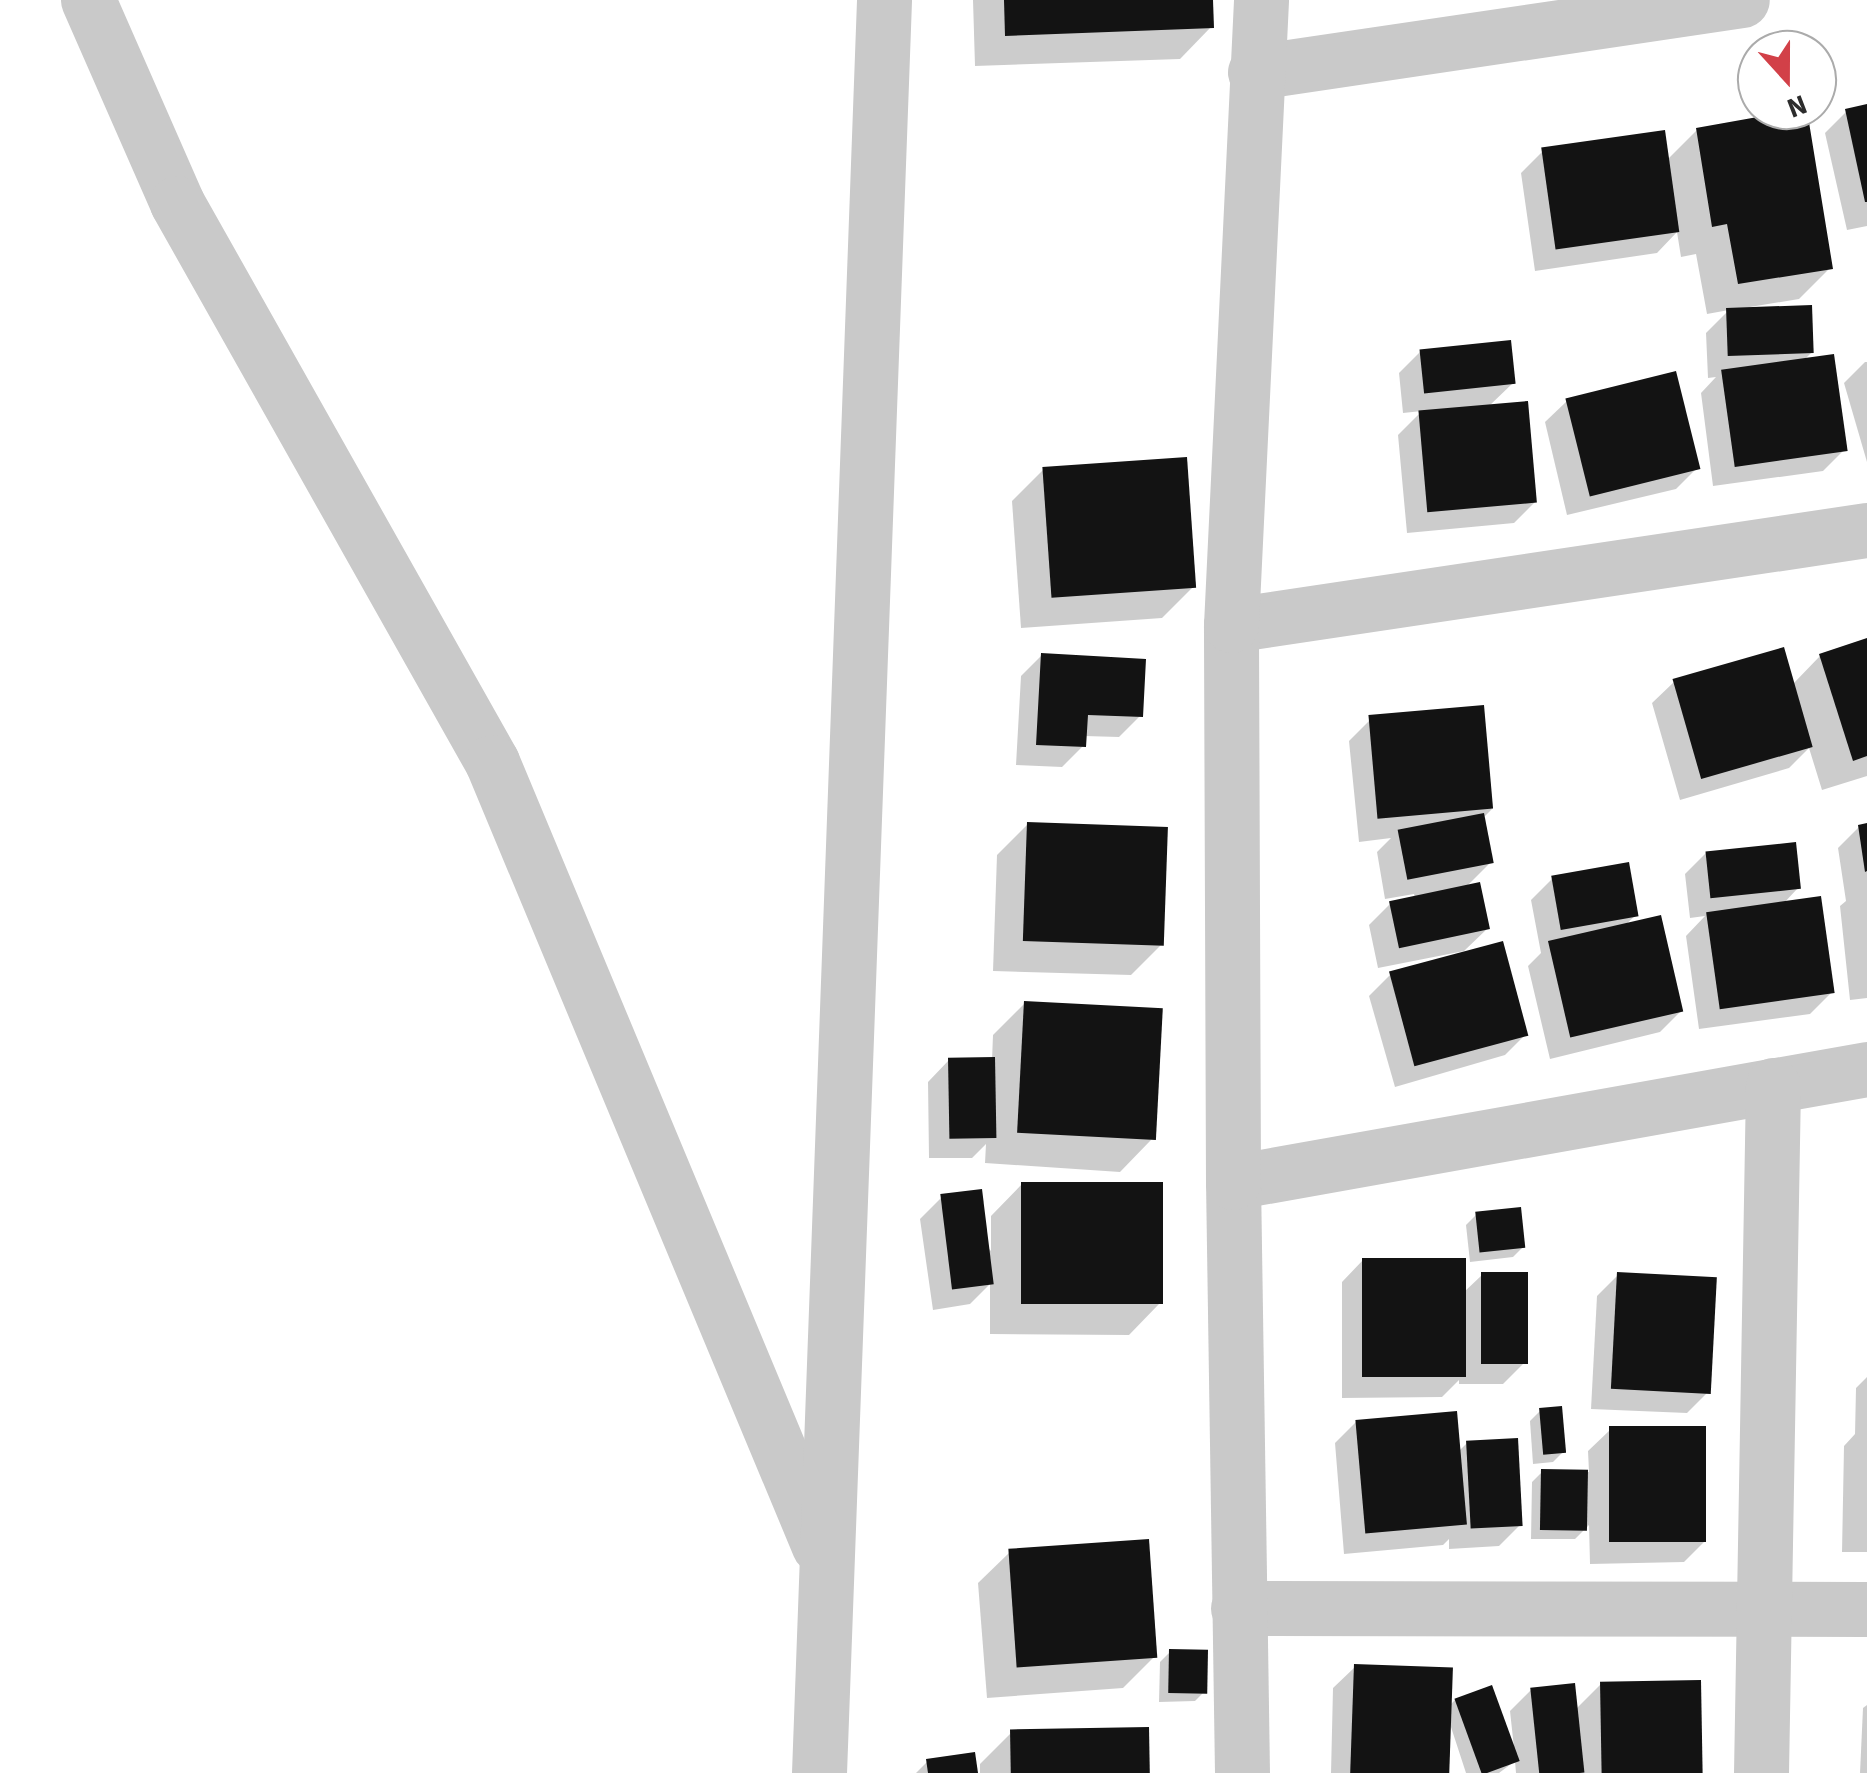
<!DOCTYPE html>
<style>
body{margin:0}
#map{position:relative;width:1867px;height:1773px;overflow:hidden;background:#fff;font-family:"Source Sans 3",sans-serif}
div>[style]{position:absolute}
.shadow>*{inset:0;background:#0003}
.building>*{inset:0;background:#131313;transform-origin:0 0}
.minor>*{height:55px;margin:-27.5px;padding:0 27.5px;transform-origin:27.5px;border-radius:27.5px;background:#c9c9c9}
span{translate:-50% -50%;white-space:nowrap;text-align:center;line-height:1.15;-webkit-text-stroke:10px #fff;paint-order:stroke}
.north{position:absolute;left:1737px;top:30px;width:100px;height:100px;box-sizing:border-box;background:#fff;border:2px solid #ababab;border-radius:50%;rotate:159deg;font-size:28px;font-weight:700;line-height:40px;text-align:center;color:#2c2c2c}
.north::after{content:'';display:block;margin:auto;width:35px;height:45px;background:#d24048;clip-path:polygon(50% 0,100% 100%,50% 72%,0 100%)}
</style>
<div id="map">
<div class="shadow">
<div style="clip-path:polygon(973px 0,1211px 0,1211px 27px,1180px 59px,975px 66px)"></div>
<div style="clip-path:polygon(1867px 107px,1867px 226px,1847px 230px,1825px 133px,1846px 112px)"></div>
<div style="clip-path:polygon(1697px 130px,1830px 268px,1799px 299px,1750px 307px,1812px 352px,1803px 361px,1844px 450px,1823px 471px,1713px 486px,1701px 393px,1716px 377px,1708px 378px,1706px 333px,1729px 310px,1707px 314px,1696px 254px,1681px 257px,1677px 232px,1657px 253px,1535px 271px,1521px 173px,1542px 152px,1667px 160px)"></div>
<div style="clip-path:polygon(1420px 352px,1513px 383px,1488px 407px,1535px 502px,1514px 523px,1407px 533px,1398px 435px,1422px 411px,1403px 413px,1399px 373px)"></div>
<div style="clip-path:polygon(1865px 362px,1867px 362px,1867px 462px,1844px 383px)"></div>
<div style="clip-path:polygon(1567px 401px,1697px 468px,1676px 489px,1567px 515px,1545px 422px)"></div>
<div style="clip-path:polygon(1043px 470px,1193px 587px,1162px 618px,1021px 628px,1012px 501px)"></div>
<div style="clip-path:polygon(1867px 641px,1867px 776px,1822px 790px,1809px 748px,1789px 768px,1680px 800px,1652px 703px,1674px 682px,1792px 685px,1820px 656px)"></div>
<div style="clip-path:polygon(1042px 655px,1140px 716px,1119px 737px,1084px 736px,1083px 746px,1062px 767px,1016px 765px,1021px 676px)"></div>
<div style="clip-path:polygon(1370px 720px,1492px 809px,1483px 818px,1491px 862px,1466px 887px,1487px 929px,1464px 951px,1378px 968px,1369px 925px,1391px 903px,1415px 898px,1414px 894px,1385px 899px,1377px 852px,1391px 838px,1359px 842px,1349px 741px)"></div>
<div style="clip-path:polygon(1028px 824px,1162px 944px,1131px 975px,993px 971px,997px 855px)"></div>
<div style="clip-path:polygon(1867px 826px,1867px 998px,1850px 1000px,1840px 906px,1846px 901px,1838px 848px,1859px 827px)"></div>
<div style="clip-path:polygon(1706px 853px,1798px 888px,1783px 904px,1832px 992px,1810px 1014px,1699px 1029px,1686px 936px,1705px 916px,1690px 918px,1685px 874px)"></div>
<div style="clip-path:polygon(1552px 879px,1636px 915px,1624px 926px,1682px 1010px,1660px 1032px,1550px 1059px,1528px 966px,1541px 953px,1531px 900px)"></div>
<div style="clip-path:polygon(1390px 975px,1526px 1034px,1505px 1055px,1395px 1087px,1369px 996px)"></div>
<div style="clip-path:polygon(1025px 1003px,1151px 1140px,1120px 1172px,985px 1163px,986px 1144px,972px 1158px,929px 1158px,928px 1082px,949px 1060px,992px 1060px,993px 1035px)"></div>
<div style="clip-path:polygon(1022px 1184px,1160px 1303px,1129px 1335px,990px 1334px,990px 1284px,970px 1304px,933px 1310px,920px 1219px,941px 1198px,991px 1251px,991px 1216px)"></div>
<div style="clip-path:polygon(1476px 1215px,1523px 1247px,1513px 1257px,1470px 1262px,1466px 1225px)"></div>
<div style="clip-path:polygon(1363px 1260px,1463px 1293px,1482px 1275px,1524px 1363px,1503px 1384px,1459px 1384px,1459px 1380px,1442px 1397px,1342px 1398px,1342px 1282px)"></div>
<div style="clip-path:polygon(1618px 1275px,1708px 1392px,1687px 1413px,1591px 1409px,1597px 1296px)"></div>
<div style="clip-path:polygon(1867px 1377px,1867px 1552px,1842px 1552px,1844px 1446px,1855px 1434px,1856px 1388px)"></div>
<div style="clip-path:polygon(1540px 1411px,1563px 1452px,1553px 1462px,1533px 1464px,1530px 1421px)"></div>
<div style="clip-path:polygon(1356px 1422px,1458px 1452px,1467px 1443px,1520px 1525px,1499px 1546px,1449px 1549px,1449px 1539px,1443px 1545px,1344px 1554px,1335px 1443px)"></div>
<div style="clip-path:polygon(1610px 1430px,1705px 1541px,1684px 1562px,1590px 1564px,1589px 1525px,1575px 1539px,1531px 1539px,1532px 1482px,1542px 1472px,1589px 1472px,1588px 1451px)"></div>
<div style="clip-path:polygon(1010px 1552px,1154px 1657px,1123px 1688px,987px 1698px,978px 1583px)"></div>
<div style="clip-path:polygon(1170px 1652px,1205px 1691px,1195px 1701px,1159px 1702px,1160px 1662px)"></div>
<div style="clip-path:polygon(1355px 1667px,1450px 1705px,1455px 1700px,1514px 1748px,1510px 1711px,1531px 1690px,1575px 1710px,1601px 1684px,1700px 1773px,1516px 1773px,1515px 1761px,1499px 1773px,1466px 1773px,1450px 1724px,1448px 1773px,1331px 1773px,1333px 1688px)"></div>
<div style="clip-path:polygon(1867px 1705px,1867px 1773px,1860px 1773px,1863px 1708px)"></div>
<div style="clip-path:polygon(1011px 1733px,1147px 1773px,980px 1773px,980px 1764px)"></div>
<div style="clip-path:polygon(928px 1761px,975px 1773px,916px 1773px)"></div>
</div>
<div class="building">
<div style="clip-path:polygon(1004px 0,1213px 0,1214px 28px,1005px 36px)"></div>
<div style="clip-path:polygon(1867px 104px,1867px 202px,1865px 202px,1845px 109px)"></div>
<div style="clip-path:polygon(1797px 110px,1807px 110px,1833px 269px,1738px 284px,1727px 224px,1712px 227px,1696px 128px)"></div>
<div style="left:1665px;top:130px;width:103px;height:125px;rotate:82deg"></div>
<div style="left:1812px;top:305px;width:48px;height:86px;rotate:88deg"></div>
<div style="left:1511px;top:340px;width:44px;height:92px;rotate:84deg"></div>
<div style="left:1834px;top:354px;width:98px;height:114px;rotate:82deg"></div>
<div style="left:1676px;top:371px;width:101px;height:114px;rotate:76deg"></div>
<div style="left:1528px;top:401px;width:102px;height:110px;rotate:85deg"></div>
<div style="left:1187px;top:457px;width:131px;height:145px;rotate:86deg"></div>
<div style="clip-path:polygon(1867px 638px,1867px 756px,1853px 761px,1819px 654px)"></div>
<div style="left:1784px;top:647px;width:104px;height:116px;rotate:74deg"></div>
<div style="clip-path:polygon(1041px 653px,1146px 659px,1143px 717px,1088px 715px,1086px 747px,1036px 745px)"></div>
<div style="left:1484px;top:705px;width:104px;height:116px;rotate:85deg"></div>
<div style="left:1484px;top:813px;width:51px;height:88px;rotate:79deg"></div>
<div style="left:1027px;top:822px;width:141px;height:119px;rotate:2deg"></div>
<div style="clip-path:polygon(1867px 823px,1867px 871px,1865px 872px,1858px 825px)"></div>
<div style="left:1796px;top:842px;width:47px;height:91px;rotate:84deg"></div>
<div style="left:1629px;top:862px;width:55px;height:79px;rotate:80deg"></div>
<div style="left:1480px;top:882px;width:48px;height:93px;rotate:78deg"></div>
<div style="left:1821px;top:896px;width:98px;height:116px;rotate:82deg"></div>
<div style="left:1661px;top:915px;width:99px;height:116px;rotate:77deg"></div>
<div style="left:1503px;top:941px;width:98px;height:118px;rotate:75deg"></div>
<div style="left:1024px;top:1001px;width:139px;height:132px;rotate:3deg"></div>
<div style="left:995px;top:1057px;width:81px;height:47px;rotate:89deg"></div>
<div style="left:1021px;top:1182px;width:142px;height:122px"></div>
<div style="left:982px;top:1189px;width:96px;height:42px;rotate:83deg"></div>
<div style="left:1521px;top:1207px;width:41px;height:46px;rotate:84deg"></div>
<div style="left:1362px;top:1258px;width:104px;height:119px"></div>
<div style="left:1481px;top:1272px;width:47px;height:92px"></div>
<div style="left:1617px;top:1272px;width:100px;height:117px;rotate:3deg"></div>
<div style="left:1562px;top:1406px;width:47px;height:23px;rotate:85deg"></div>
<div style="left:1457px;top:1411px;width:114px;height:102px;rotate:85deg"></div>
<div style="left:1706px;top:1426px;width:116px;height:97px;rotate:90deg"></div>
<div style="left:1518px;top:1438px;width:88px;height:52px;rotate:87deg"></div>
<div style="left:1541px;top:1469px;width:47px;height:61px;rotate:1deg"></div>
<div style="left:1149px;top:1539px;width:119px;height:141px;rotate:86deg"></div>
<div style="left:1169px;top:1649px;width:39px;height:44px;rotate:1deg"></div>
<div style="left:1354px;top:1664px;width:99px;height:109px;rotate:2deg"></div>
<div style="left:1701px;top:1680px;width:93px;height:101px;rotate:89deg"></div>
<div style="left:1575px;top:1683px;width:90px;height:45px;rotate:84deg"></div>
<div style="left:1492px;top:1685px;width:81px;height:40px;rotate:70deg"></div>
<div style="left:1149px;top:1727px;width:46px;height:139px;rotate:89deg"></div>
<div style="clip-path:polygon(975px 1752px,978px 1773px,928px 1773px,926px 1759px)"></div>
</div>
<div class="minor">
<div style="left:88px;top:0;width:222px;rotate:66.3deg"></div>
<div style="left:177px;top:203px;width:642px;rotate:60.6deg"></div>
<div style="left:492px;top:762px;width:849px;rotate:67.36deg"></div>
<div style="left:1255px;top:72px;width:492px;rotate:-8.4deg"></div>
<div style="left:1231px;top:625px;width:643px;rotate:-8.5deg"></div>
<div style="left:1233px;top:1182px;width:644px;rotate:-10.11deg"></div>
<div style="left:1238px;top:1608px;width:629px;rotate:0.09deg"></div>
<div style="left:819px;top:1773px;width:1774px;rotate:-87.9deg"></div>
<div style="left:1242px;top:1773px;width:591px;rotate:-90.87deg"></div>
<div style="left:1233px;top:1182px;width:557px;rotate:-90.21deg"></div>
<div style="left:1231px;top:625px;width:626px;rotate:-87.25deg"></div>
<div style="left:1761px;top:1773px;width:688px;rotate:-89deg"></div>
</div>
<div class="north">N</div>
</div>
